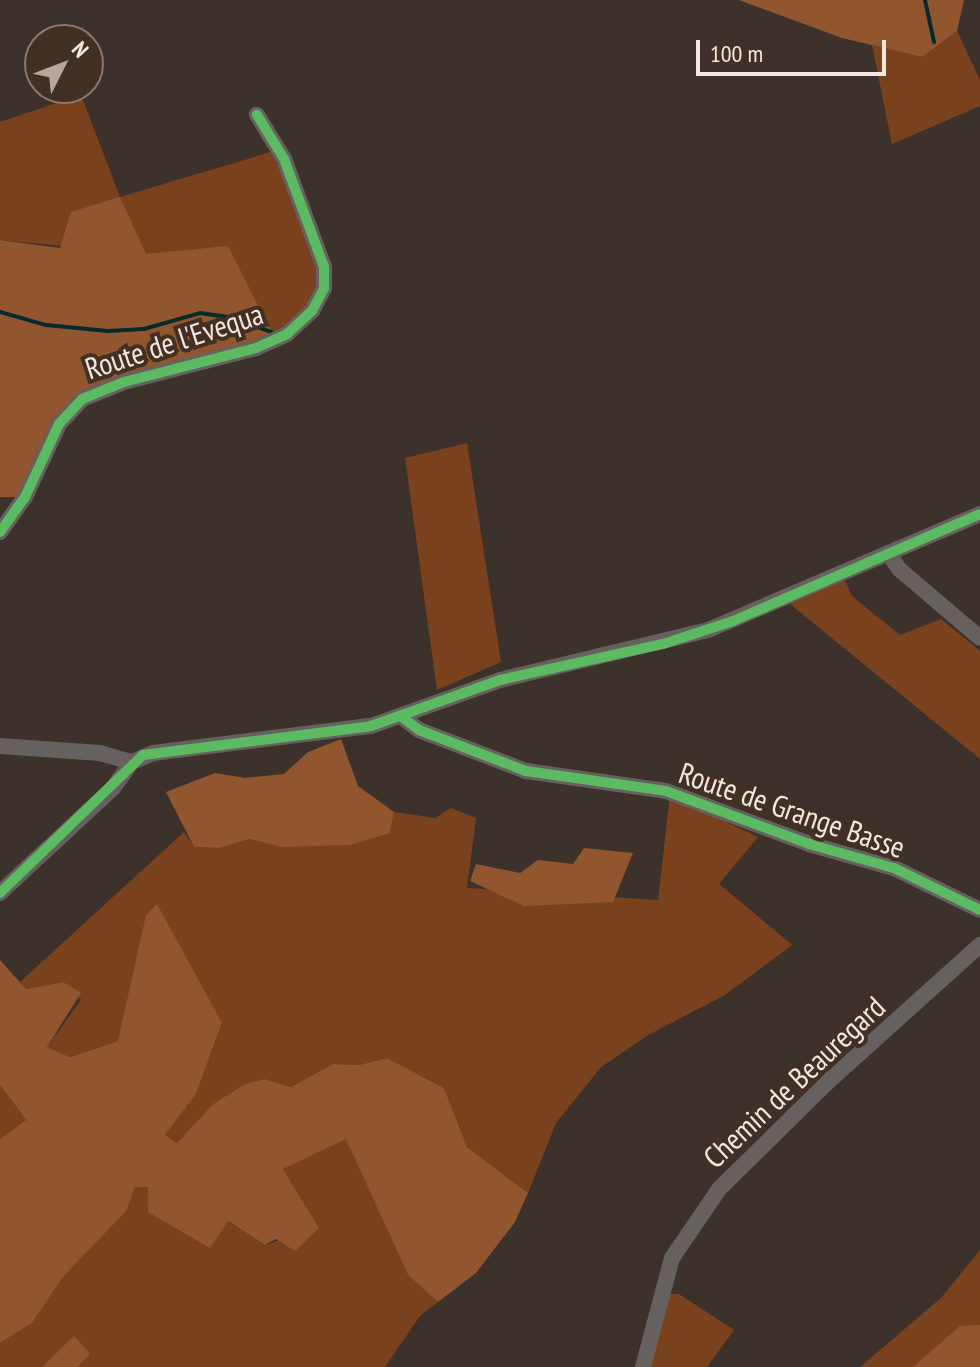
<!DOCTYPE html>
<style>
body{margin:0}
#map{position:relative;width:980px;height:1367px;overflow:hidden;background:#3c312b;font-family:"PT Sans Narrow",sans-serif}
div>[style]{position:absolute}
.green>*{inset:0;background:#7a421c}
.forest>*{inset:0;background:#92562f}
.stream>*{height:4px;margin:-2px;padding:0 2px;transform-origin:2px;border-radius:2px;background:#082a2f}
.street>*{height:16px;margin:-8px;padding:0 8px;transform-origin:8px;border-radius:8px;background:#66615e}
.cycleway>*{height:10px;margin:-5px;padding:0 5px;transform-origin:5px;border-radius:5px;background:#5cba63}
span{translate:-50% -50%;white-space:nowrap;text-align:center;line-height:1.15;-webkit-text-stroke:8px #433024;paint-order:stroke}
.street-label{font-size:30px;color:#f4e7df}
.north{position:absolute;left:24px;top:24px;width:80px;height:80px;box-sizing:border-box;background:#433024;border:2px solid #8a796f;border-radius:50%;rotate:48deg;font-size:22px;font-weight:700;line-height:32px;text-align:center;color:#f4e7df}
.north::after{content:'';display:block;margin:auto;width:28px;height:36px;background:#b4a7a0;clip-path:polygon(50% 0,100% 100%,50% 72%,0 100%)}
.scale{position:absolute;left:696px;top:40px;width:190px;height:36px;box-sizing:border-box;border:4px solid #f4e7df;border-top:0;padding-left:10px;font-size:24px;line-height:28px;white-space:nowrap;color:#f4e7df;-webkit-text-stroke:6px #433024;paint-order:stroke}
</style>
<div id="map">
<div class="green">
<div style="clip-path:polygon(957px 31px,980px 80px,980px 106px,892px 144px,872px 45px,922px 57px)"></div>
<div style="clip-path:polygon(81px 95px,120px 197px,274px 151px,321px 276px,307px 312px,273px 335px,145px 254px,0 240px,0 122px)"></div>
<div style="clip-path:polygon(467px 443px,501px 662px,437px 690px,405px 458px)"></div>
<div style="clip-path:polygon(844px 578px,852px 596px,900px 635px,941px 619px,980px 651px,980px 759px,790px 604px)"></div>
<div style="clip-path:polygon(670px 795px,758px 837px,719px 884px,792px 945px,725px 995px,650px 1034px,601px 1067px,556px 1123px,528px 1193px,467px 1147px,444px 1088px,387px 1058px,359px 1065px,333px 1064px,291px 1087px,265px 1079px,212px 1105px,177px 1143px,165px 1135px,196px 1094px,222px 1023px,128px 1008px,118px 1041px,70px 1057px,47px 1047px,81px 1000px,63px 982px,26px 989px,20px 982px,184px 832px,194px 847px,220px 848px,250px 839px,280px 847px,390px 833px,394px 812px,435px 818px,451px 808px,476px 818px,467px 888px,658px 900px)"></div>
<div style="clip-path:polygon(0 1085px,26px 1120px,0 1139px)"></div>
<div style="clip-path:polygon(346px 1138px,408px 1275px,438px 1302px,420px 1316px,385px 1367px,78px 1367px,89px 1354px,74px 1337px,42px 1367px,0 1367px,0 1343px,32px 1323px,63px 1277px,125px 1211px,135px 1187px,149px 1187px,210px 1248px,227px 1221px,265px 1245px,319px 1228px,283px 1169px)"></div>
<div style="clip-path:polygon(980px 1250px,980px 1367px,860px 1367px,941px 1298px)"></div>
<div style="clip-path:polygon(664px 1294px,679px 1294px,734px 1330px,707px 1367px,648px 1367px)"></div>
</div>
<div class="forest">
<div style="clip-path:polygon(739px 0,964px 0,957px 31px,922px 57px,842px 38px)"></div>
<div style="clip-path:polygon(120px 197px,146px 254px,228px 246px,273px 335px,79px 397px,16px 497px,0 497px,0 240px,60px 248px,71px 212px)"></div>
<div style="clip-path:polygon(341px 739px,358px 786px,394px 812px,390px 833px,350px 845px,280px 847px,250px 839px,220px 848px,194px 847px,166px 792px,215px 773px,245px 778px,284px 774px,308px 752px)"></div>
<div style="clip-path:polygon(584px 848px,633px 853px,613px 902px,524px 906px,470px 881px,476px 864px,520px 873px,538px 860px,573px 864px)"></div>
<div style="clip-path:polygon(157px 904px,222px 1023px,196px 1094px,165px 1135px,177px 1143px,212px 1105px,245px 1084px,265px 1079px,291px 1087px,333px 1064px,359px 1065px,387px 1058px,444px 1088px,467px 1147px,528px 1193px,515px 1222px,476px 1273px,438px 1302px,408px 1275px,346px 1139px,283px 1169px,319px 1228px,295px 1251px,276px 1239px,265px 1245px,228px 1221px,210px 1248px,148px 1212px,148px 1187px,135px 1187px,126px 1211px,63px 1277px,32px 1323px,0 1343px,0 1139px,26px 1120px,0 1085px,0 960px,26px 989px,63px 982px,81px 993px,47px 1047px,70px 1057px,118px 1041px,146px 915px)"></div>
<div style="clip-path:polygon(980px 1325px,980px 1367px,913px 1367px,960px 1326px)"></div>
<div style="clip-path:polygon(74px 1336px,90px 1354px,78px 1367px,42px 1367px)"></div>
</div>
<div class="stream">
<div style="left:925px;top:0;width:43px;rotate:77.9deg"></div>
<div style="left:0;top:312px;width:48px;rotate:15.8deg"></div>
<div style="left:46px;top:325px;width:62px;rotate:5.5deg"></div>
<div style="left:108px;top:331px;width:36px;rotate:-3deg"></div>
<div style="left:144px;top:329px;width:58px;rotate:-15.9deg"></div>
<div style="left:200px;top:313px;width:30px;rotate:8deg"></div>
<div style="left:230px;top:317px;width:47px;rotate:20deg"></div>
</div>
<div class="street">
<div style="left:0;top:532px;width:43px;rotate:-54.5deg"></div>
<div style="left:25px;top:497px;width:81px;rotate:-65deg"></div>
<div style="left:59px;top:424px;width:34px;rotate:-47deg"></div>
<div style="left:82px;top:399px;width:45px;rotate:-22deg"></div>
<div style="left:124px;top:382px;width:136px;rotate:-14.4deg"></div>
<div style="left:256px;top:348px;width:34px;rotate:-24deg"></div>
<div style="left:287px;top:334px;width:34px;rotate:-43deg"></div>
<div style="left:312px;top:311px;width:26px;rotate:-62deg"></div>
<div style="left:324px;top:288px;width:21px;rotate:-90deg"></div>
<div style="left:324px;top:267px;width:115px;rotate:-110.3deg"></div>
<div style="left:284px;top:159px;width:52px;rotate:-121.5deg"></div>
<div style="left:888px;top:553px;width:19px;rotate:55deg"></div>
<div style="left:899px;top:569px;width:106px;rotate:40.4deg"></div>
<div style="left:402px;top:717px;width:21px;rotate:37deg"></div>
<div style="left:419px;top:730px;width:115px;rotate:21deg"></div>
<div style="left:526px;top:771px;width:141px;rotate:8.1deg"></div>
<div style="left:666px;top:791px;width:153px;rotate:20.3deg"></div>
<div style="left:809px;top:844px;width:88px;rotate:15.8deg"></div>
<div style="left:894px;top:868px;width:96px;rotate:26deg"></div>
<div style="left:0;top:746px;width:100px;rotate:4deg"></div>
<div style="left:100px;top:753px;width:33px;rotate:16deg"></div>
<div style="left:132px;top:762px;width:23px;rotate:-23deg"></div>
<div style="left:153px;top:753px;width:220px;rotate:-7.1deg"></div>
<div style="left:371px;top:726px;width:137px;rotate:-19.6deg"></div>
<div style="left:500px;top:680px;width:214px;rotate:-13.5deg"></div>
<div style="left:708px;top:630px;width:296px;rotate:-23.1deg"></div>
<div style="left:0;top:893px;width:154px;rotate:-42.9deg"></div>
<div style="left:113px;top:788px;width:32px;rotate:-54deg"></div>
<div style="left:643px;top:1367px;width:113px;rotate:-75.1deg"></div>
<div style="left:672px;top:1258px;width:83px;rotate:-55.7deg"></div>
<div style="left:719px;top:1189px;width:156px;rotate:-44.5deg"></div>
<div style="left:830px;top:1080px;width:202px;rotate:-42deg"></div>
</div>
<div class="cycleway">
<div style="left:0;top:532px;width:43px;rotate:-54.5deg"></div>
<div style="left:25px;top:497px;width:81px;rotate:-65deg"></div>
<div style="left:59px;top:424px;width:34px;rotate:-47deg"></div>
<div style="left:82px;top:399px;width:45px;rotate:-22deg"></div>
<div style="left:124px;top:382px;width:136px;rotate:-14.4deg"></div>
<div style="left:256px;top:348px;width:34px;rotate:-24deg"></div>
<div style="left:287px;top:334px;width:34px;rotate:-43deg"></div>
<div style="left:312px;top:311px;width:26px;rotate:-62deg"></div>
<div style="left:324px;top:288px;width:21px;rotate:-90deg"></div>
<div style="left:324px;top:267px;width:115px;rotate:-110.3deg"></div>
<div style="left:284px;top:159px;width:52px;rotate:-121.5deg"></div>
<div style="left:402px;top:717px;width:21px;rotate:37deg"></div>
<div style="left:419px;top:730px;width:115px;rotate:21deg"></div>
<div style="left:526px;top:771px;width:141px;rotate:8.1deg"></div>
<div style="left:666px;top:791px;width:153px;rotate:20.3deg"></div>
<div style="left:809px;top:844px;width:88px;rotate:15.8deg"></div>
<div style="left:894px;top:868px;width:96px;rotate:26deg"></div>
<div style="left:0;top:893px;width:199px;rotate:-44deg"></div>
<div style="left:143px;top:755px;width:230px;rotate:-7.2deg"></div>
<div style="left:371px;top:726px;width:137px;rotate:-19.6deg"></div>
<div style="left:500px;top:680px;width:167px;rotate:-12.5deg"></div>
<div style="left:663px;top:644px;width:74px;rotate:-18.2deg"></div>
<div style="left:733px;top:621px;width:269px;rotate:-23.4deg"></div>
</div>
<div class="street-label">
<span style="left:174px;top:341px;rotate:-18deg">Route de l'Evequa</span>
<span style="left:792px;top:810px;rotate:19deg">Route de Grange Basse</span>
<span style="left:794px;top:1082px;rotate:-43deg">Chemin de Beauregard</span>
</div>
<div class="north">N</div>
<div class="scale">100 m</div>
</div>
